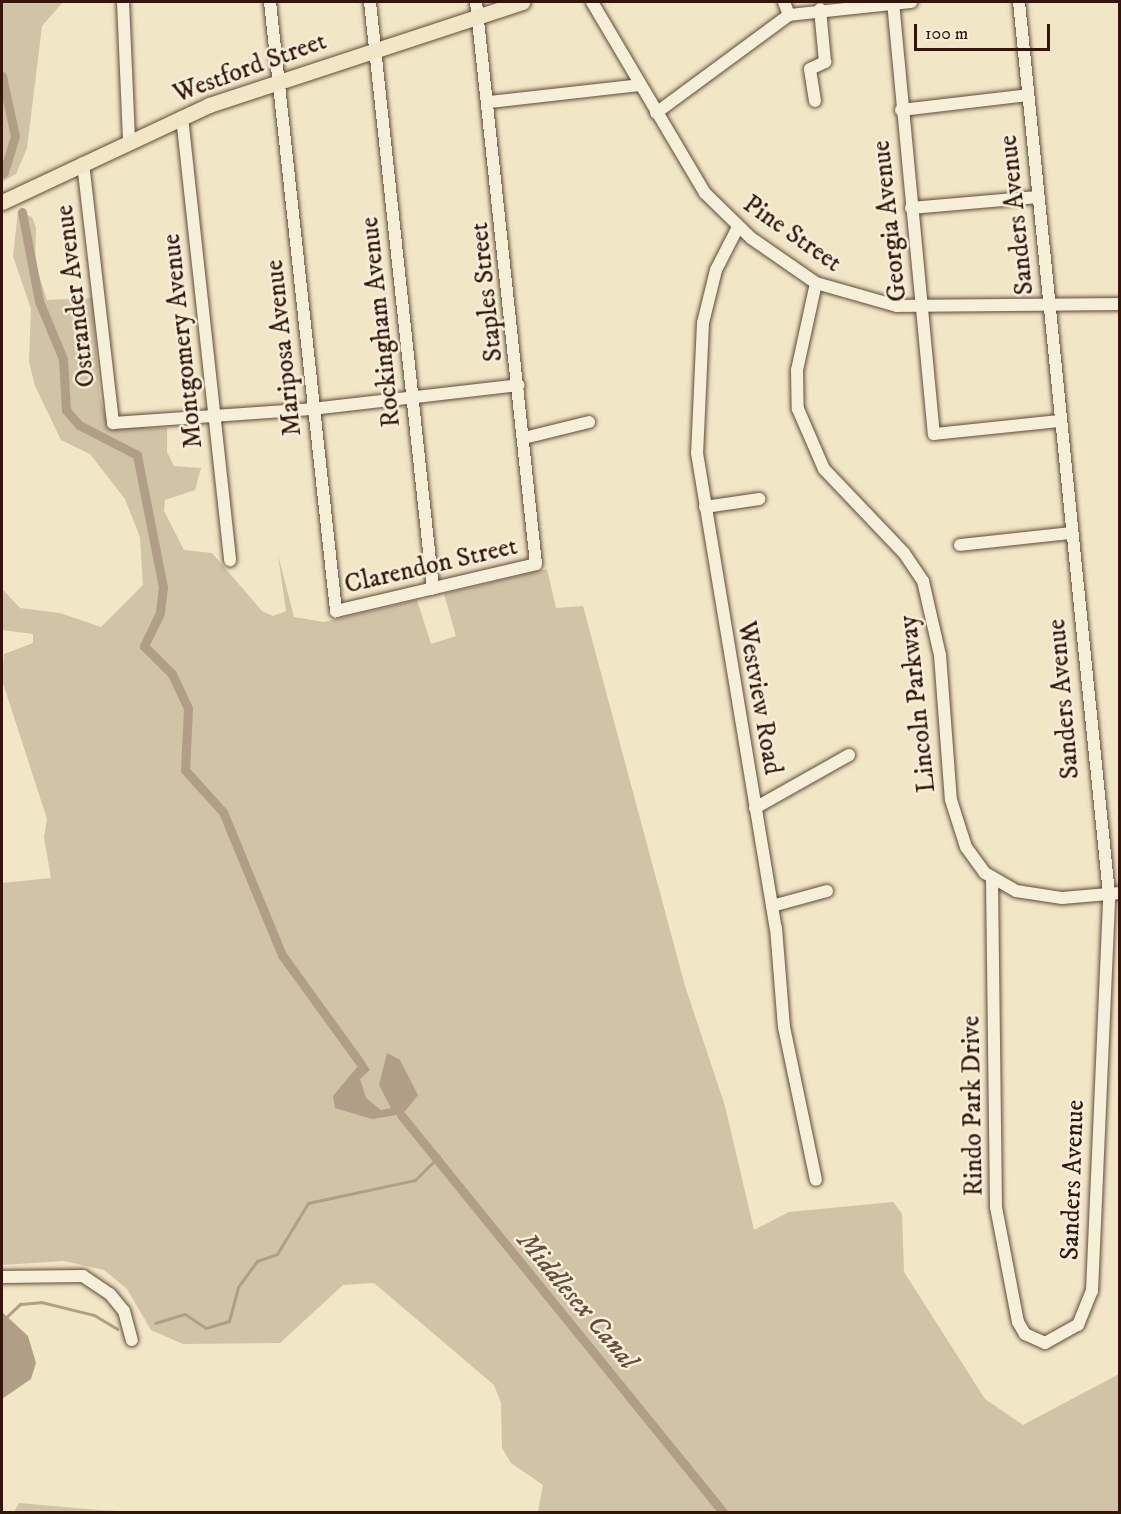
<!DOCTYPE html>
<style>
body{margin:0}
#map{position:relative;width:1121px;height:1514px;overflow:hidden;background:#f1e6c6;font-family:"IM FELL DW Pica",serif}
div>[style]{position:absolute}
.green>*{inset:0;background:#d1c3a6}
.water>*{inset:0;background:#b09f86}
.stream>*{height:3px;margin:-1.5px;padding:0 1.5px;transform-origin:1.5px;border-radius:1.5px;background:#b09f86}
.canal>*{height:9px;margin:-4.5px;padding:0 4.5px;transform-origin:4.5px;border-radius:4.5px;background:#b09f86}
.roads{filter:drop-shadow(0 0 2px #624a38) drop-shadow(0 0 2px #624a38)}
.minor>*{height:12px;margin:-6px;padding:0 6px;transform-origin:6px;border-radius:6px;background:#f6efda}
.major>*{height:15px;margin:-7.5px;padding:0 7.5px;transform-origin:7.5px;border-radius:7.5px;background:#f1e6c6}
span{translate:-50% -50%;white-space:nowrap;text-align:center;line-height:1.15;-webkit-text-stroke:5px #f6efda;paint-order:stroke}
.street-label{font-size:26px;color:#331609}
.water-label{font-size:27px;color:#654d3b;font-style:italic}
.frame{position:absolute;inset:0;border:3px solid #331609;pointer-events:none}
.scale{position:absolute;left:914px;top:24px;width:136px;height:27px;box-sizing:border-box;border:3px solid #331609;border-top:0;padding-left:8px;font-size:18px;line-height:21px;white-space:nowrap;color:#331609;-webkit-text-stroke:4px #f6efda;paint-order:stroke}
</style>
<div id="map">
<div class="green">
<div style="clip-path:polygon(2px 2px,63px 2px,42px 26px,27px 148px,16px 174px,2px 182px)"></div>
<div style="clip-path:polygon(18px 211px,32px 217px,36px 228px,35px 263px,47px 300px,92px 298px,100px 398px,109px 428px,167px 428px,167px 452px,174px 466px,201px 468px,195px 490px,165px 500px,164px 511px,184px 550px,212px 553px,262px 611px,273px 616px,286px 611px,278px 555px,294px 617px,324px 622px,417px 600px,431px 644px,456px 636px,444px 594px,547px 569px,556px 608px,583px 606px,685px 986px,725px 1106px,754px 1230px,789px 1212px,893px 1202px,902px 1214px,904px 1272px,985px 1399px,1023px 1425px,1119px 1374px,1119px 1512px,538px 1512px,543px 1485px,511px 1463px,502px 1448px,501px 1403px,494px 1385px,374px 1283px,343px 1285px,280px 1343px,183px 1344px,151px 1330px,127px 1289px,104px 1270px,64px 1261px,2px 1265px,2px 883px,51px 878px,44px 837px,47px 819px,2px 680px,4px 654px,33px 643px,33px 634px,2px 630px,2px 589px,20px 608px,60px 613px,101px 627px,143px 585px,140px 537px,125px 499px,90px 454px,61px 440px,35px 386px,29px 362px,31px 309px,13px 256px)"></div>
<div style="clip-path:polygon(19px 1503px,99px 1510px,142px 1512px,14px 1512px)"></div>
</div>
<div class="water">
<div style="clip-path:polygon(387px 1053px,400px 1060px,418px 1095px,403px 1114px,372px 1119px,335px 1108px,333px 1096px,363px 1060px,370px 1070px,360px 1079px,366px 1098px,381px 1110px,391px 1108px,379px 1085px)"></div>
<div style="clip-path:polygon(2px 1312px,28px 1336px,36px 1363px,31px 1379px,2px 1399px)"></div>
</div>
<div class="stream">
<div style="left:2px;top:1321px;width:25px;rotate:-43deg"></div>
<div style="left:20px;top:1304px;width:21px;rotate:-5deg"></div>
<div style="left:41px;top:1302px;width:55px;rotate:13.8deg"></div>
<div style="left:94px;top:1315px;width:27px;rotate:31deg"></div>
<div style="left:155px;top:1323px;width:31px;rotate:-17deg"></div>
<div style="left:185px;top:1314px;width:25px;rotate:34deg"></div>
<div style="left:206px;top:1328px;width:24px;rotate:-17deg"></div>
<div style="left:229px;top:1321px;width:35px;rotate:-75deg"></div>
<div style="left:238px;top:1287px;width:32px;rotate:-54deg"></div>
<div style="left:257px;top:1261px;width:21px;rotate:-19deg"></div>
<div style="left:277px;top:1254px;width:60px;rotate:-58.7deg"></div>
<div style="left:308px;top:1203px;width:109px;rotate:-12.1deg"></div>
<div style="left:415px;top:1180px;width:34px;rotate:-45deg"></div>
</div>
<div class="canal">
<div style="left:2px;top:76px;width:61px;rotate:77.8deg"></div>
<div style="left:15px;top:136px;width:39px;rotate:107deg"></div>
<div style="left:22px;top:212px;width:91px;rotate:79.2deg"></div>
<div style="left:39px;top:301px;width:63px;rotate:67.5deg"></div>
<div style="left:63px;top:359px;width:51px;rotate:86.6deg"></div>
<div style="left:66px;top:410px;width:20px;rotate:49deg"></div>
<div style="left:79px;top:425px;width:65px;rotate:27.3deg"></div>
<div style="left:137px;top:455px;width:135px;rotate:78.9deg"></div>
<div style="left:163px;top:587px;width:26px;rotate:97deg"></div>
<div style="left:160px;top:613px;width:37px;rotate:116deg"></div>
<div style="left:144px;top:646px;width:40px;rotate:45deg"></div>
<div style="left:172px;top:674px;width:38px;rotate:65deg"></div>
<div style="left:188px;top:709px;width:61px;rotate:92.8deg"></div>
<div style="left:185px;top:770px;width:57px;rotate:47.9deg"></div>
<div style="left:223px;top:812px;width:155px;rotate:67.6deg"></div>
<div style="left:282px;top:955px;width:135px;rotate:54.1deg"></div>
<div style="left:401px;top:1115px;width:511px;rotate:50.96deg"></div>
</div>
<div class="roads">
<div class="minor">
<div style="left:123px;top:2px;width:139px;rotate:87.5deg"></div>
<div style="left:270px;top:2px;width:613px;rotate:83.81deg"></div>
<div style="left:336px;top:611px;width:205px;rotate:-13.2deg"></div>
<div style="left:536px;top:564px;width:565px;rotate:-96.09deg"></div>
<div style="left:370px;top:2px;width:590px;rotate:83.87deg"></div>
<div style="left:592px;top:2px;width:222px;rotate:59.4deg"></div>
<div style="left:705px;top:193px;width:64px;rotate:44.4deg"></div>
<div style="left:751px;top:238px;width:79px;rotate:34.7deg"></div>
<div style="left:816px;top:283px;width:84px;rotate:15.9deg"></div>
<div style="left:897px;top:306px;width:223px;rotate:-0.5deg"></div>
<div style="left:784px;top:2px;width:14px;rotate:69deg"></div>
<div style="left:893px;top:2px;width:434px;rotate:84.6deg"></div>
<div style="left:934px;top:434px;width:127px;rotate:-5.9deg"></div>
<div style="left:815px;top:101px;width:32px;rotate:-99deg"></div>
<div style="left:810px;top:69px;width:17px;rotate:-25deg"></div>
<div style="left:825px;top:62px;width:53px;rotate:-95.4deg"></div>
<div style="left:489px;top:102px;width:152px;rotate:-6.4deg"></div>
<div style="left:901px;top:110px;width:128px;rotate:-6.7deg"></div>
<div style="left:656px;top:113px;width:165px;rotate:-36.4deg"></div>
<div style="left:789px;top:15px;width:123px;rotate:-6.1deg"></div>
<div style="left:182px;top:117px;width:446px;rotate:83.8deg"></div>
<div style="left:83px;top:163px;width:262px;rotate:83.4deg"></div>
<div style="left:113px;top:423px;width:199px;rotate:-4deg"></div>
<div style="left:312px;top:409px;width:208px;rotate:-6.6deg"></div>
<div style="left:911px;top:208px;width:127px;rotate:-5deg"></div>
<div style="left:738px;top:227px;width:48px;rotate:117.1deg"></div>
<div style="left:716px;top:270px;width:55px;rotate:103.8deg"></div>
<div style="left:703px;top:323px;width:130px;rotate:92.6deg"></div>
<div style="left:697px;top:453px;width:482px;rotate:80.6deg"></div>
<div style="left:776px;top:928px;width:99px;rotate:85.4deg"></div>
<div style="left:784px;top:1027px;width:156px;rotate:78.2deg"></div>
<div style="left:816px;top:283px;width:89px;rotate:102.3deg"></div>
<div style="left:797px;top:370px;width:39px;rotate:89deg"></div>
<div style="left:798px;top:409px;width:65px;rotate:66.6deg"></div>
<div style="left:824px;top:469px;width:116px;rotate:46.4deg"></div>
<div style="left:904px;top:553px;width:34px;rotate:56deg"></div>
<div style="left:923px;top:581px;width:76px;rotate:77.1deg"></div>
<div style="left:940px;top:655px;width:145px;rotate:85.7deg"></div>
<div style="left:951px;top:800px;width:49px;rotate:72.3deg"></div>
<div style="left:966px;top:847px;width:32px;rotate:54deg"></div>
<div style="left:985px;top:873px;width:36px;rotate:30deg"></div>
<div style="left:1016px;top:891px;width:47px;rotate:8.7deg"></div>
<div style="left:1062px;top:898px;width:58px;rotate:-4.9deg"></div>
<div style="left:524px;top:438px;width:67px;rotate:-13.8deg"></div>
<div style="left:705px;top:507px;width:55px;rotate:-8.4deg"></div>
<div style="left:960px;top:545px;width:111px;rotate:-6.2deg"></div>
<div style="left:755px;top:808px;width:108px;rotate:-29.4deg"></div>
<div style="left:992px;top:879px;width:328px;rotate:89.3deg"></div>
<div style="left:996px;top:1207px;width:117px;rotate:79.2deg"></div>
<div style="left:1018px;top:1322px;width:14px;rotate:60deg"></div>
<div style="left:1025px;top:1334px;width:22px;rotate:24deg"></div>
<div style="left:1045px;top:1343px;width:38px;rotate:-29deg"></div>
<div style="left:1078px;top:1325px;width:37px;rotate:-68deg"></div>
<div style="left:1092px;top:1291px;width:397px;rotate:-87.5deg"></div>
<div style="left:1109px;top:894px;width:897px;rotate:-95.76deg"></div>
<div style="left:772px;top:906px;width:57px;rotate:-15.3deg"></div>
<div style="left:2px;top:1277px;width:81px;rotate:-0.7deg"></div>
<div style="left:83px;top:1276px;width:32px;rotate:34deg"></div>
<div style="left:110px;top:1294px;width:22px;rotate:51deg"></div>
<div style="left:124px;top:1311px;width:30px;rotate:75deg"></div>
</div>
<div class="major">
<div style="left:2px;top:202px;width:229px;rotate:-25.1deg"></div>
<div style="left:209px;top:105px;width:330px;rotate:-18.2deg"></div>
</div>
</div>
<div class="street-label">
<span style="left:250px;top:68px;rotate:-20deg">Westford Street</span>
<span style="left:1017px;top:215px;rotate:-96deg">Sanders Avenue</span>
<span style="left:890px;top:221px;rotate:-96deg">Georgia Avenue</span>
<span style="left:792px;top:234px;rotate:35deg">Pine Street</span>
<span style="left:487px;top:292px;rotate:-96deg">Staples Street</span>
<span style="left:76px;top:296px;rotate:-97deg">Ostrander Avenue</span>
<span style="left:381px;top:322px;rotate:-96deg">Rockingham Avenue</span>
<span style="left:183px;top:341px;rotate:-96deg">Montgomery Avenue</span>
<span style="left:284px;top:348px;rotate:-96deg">Mariposa Avenue</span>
<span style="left:431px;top:566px;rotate:-13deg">Clarendon Street</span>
<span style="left:759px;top:698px;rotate:80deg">Westview Road</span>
<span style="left:1064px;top:699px;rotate:-95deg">Sanders Avenue</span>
<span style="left:918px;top:704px;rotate:-96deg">Lincoln Parkway</span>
<span style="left:973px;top:1106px;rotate:-91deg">Rindo Park Drive</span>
<span style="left:1073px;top:1180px;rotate:-88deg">Sanders Avenue</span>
</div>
<div class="water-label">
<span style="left:577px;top:1301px;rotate:50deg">Middlesex Canal</span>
</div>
<div class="frame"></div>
<div class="scale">100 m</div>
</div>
